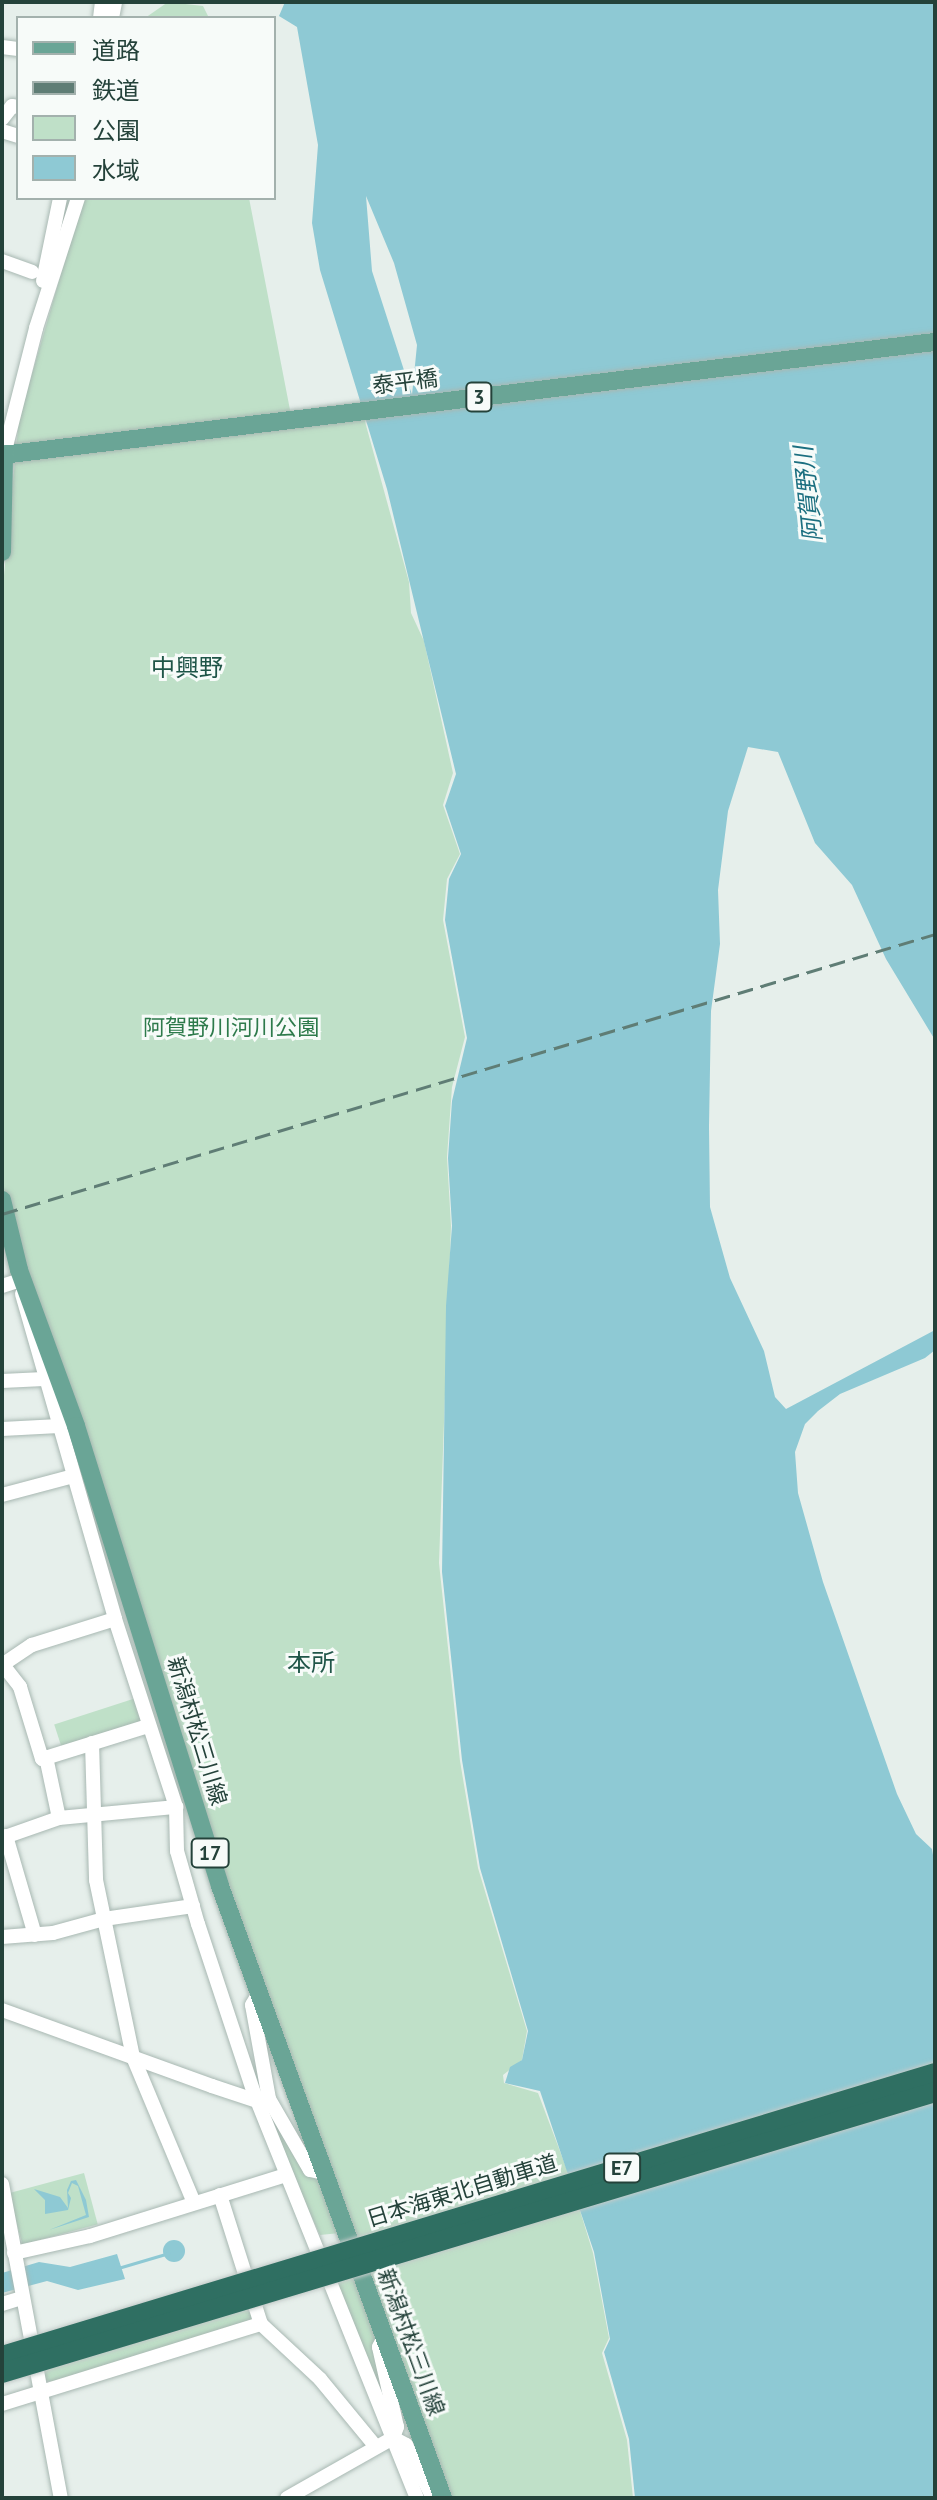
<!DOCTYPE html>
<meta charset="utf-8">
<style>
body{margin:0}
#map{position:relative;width:937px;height:2500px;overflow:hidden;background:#e6efeb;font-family:"PT Sans","Noto Sans JP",sans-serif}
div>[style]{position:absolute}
.green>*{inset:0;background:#bfe0c8;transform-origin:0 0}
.water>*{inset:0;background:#8ec9d4}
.round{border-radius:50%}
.stream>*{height:3px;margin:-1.5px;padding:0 1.5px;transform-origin:1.5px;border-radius:1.5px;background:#8ec9d4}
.roads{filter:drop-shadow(0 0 2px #a8b8b2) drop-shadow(0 0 2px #a8b8b2)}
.minor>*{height:14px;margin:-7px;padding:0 7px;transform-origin:7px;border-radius:7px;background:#fff}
.major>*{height:18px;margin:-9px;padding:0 9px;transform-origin:9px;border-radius:9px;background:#6aa596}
.rail>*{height:3px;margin-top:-1.5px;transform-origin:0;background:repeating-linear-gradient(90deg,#5f7d75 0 16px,transparent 0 24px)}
.bridges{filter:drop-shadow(0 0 2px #c2cac8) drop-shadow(0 0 2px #c2cac8)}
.highway-bridge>*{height:20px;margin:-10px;padding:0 10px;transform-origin:10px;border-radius:10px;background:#2f6f62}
span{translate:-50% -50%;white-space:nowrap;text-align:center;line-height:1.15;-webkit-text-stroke:6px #f7fbf9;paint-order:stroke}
.shield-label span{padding:2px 6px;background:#f7fbf9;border:2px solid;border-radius:6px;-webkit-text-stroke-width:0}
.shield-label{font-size:20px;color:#24423a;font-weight:700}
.street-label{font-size:22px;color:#24423a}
.park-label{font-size:22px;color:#2d7a4b}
.water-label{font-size:24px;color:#1c6f80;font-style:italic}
.neighbourhood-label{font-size:24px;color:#1f5548}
.frame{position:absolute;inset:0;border:4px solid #24423a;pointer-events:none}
.legend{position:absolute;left:16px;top:16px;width:260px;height:184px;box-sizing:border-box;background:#f7fbf9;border:2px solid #a3b1ad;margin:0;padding:10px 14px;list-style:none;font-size:24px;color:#24423a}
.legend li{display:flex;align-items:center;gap:16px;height:40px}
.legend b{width:40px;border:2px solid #a3b1ad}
</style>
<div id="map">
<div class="green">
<div style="clip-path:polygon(168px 2px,203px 6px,209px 18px,145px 18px)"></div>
<div style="clip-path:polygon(83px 198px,249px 198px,291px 415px,361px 407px,409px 582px,411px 613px,424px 641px,453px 773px,443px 805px,460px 854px,447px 879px,443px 920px,465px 1037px,452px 1087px,447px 1157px,451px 1226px,439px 1563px,460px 1761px,478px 1868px,527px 2031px,522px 2060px,503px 2075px,504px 2083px,538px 2093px,569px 2175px,593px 2253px,609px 2338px,602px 2353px,627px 2440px,633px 2498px,451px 2498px,213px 1850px,13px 1231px,2px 1180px,2px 596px,19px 419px)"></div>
<div style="left:136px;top:1698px;width:25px;height:86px;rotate:72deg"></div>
<div style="clip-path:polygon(281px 2119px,308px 2173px,321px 2182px,340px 2233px,320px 2235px,269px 2124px)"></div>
<div style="left:84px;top:2173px;width:53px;height:78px;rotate:75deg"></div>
<div style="clip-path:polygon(357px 2275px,377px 2324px,393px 2428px,334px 2282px)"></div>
<div style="clip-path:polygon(253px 2306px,258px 2318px,53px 2382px,45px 2380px,44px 2371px)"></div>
</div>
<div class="water">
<div style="clip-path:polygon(evenodd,285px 2px,935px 2px,935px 1040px,886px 959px,852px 885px,815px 843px,778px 752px,748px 747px,728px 811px,718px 890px,720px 944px,711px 1011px,709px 1127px,710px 1207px,730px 1278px,764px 1351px,775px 1397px,786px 1409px,935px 1330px,935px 1350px,925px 1358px,840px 1394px,818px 1411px,805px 1424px,795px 1452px,798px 1493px,823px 1582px,897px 1794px,916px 1834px,932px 1849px,935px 1867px,935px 2498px,635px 2498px,629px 2439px,604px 2352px,610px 2339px,594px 2252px,540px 2091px,505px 2083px,510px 2067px,522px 2060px,528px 2031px,480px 1868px,462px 1760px,442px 1572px,446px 1306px,452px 1226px,448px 1158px,452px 1101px,467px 1038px,445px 920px,449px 879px,461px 854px,445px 806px,456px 774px,387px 489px,320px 270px,312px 223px,318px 145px,297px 27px,279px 16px,285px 2px,366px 196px,394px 263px,417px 345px,412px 395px,372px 271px,366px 196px)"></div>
<div style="clip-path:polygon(76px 2180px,86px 2200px,89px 2217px,49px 2230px,86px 2215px,78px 2186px,72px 2183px,68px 2193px,71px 2198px,68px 2210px,45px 2214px,45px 2200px,34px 2189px,60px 2197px,68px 2208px,67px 2190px,71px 2181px)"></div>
<div class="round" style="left:163px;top:2240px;width:22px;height:22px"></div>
<div style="clip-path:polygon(117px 2254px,125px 2279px,78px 2290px,47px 2281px,2px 2293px,2px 2273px,39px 2262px,70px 2267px)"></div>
</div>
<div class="stream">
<div style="left:118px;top:2268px;width:53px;rotate:-16.4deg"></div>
</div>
<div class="roads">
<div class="minor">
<div style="left:100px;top:18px;width:16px;rotate:-83deg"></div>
<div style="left:112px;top:18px;width:16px;rotate:-79deg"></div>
<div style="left:2px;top:47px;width:16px;rotate:7deg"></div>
<div style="left:2px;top:119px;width:16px;rotate:-52deg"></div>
<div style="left:12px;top:106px;width:6px;rotate:9deg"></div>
<div style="left:2px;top:131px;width:17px;rotate:17deg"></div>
<div style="left:2px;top:261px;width:32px;rotate:20deg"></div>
<div style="left:43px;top:281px;width:85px;rotate:-78.4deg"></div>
<div style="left:4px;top:454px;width:130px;rotate:-75.7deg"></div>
<div style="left:36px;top:328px;width:137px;rotate:-72.1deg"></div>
<div style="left:2px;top:1286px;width:20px;rotate:-18deg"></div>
<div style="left:22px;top:1294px;width:338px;rotate:74deg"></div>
<div style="left:115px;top:1619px;width:198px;rotate:72deg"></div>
<div style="left:176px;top:1807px;width:44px;rotate:88.7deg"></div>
<div style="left:177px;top:1851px;width:76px;rotate:74deg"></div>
<div style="left:198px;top:1924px;width:178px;rotate:71.7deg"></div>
<div style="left:254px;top:2093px;width:437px;rotate:68.1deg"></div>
<div style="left:2px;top:1381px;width:42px;rotate:-2.7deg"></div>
<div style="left:2px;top:1429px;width:57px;rotate:-3deg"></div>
<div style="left:2px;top:1495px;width:74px;rotate:-14.8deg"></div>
<div style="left:2px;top:1665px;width:36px;rotate:-34deg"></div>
<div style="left:32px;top:1645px;width:87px;rotate:-17.4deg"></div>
<div style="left:3px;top:1665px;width:28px;rotate:52deg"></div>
<div style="left:20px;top:1687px;width:75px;rotate:73deg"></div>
<div style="left:42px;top:1759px;width:111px;rotate:-17.3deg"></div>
<div style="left:92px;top:1743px;width:137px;rotate:88.3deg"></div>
<div style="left:96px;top:1880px;width:181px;rotate:78.2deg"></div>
<div style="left:133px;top:2057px;width:158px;rotate:67.3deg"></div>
<div style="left:46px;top:1757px;width:62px;rotate:78deg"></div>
<div style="left:6px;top:1836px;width:103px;rotate:73.7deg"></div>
<div style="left:2px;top:1838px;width:60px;rotate:-19.3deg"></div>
<div style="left:59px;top:1818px;width:118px;rotate:-5.4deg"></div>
<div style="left:2px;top:1937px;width:51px;rotate:-4.5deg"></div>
<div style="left:53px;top:1933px;width:53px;rotate:-15.4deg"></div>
<div style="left:104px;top:1919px;width:90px;rotate:-8.3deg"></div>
<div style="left:259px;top:1993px;width:14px;rotate:120deg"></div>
<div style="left:252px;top:2005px;width:96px;rotate:79.7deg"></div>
<div style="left:269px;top:2099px;width:82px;rotate:60deg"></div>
<div style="left:310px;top:2170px;width:14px;rotate:12deg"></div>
<div style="left:2px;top:2010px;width:223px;rotate:19.9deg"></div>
<div style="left:212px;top:2086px;width:47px;rotate:18.4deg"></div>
<div style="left:257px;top:2101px;width:12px;rotate:-9deg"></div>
<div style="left:2px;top:2184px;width:319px;rotate:79.4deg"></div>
<div style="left:220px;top:2195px;width:135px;rotate:72.4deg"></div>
<div style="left:261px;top:2324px;width:81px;rotate:43deg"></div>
<div style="left:320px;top:2379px;width:88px;rotate:50.5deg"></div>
<div style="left:14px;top:2253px;width:78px;rotate:-12.6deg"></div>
<div style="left:90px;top:2236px;width:205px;rotate:-17.3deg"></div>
<div style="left:2px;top:2304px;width:21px;rotate:-17deg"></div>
<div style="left:2px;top:2404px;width:271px;rotate:-17.2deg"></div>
<div style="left:393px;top:2438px;width:15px;rotate:28deg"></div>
<div style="left:406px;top:2445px;width:59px;rotate:63deg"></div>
<div style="left:287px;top:2498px;width:122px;rotate:-29.5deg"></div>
<div style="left:393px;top:2438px;width:12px;rotate:-70deg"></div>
<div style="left:397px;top:2427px;width:82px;rotate:-102.7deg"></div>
<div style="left:379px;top:2347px;width:11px;rotate:-63deg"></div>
</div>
<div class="major">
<div style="left:2px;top:455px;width:940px;rotate:-6.91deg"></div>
<div style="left:2px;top:552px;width:98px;rotate:-88.8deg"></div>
<div style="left:2px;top:1200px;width:72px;rotate:76.3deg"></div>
<div style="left:19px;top:1270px;width:166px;rotate:69.9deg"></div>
<div style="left:76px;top:1426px;width:482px;rotate:72.6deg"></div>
<div style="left:220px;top:1886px;width:651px;rotate:69.98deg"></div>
</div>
</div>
<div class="rail">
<div style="left:2px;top:1214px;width:974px;rotate:-16.7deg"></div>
</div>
<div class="bridges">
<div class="highway-bridge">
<div style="left:2px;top:2356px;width:975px;rotate:-16.87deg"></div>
<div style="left:2px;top:2373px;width:974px;rotate:-16.76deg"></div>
</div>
</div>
<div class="shield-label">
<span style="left:479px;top:397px">3</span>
<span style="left:210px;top:1853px">17</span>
<span style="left:622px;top:2168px">E7</span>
</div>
<div class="street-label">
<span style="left:405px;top:382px;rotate:-7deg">泰平橋</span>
<span style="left:197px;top:1731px;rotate:73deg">新潟村松三川線</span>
<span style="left:462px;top:2191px;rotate:-17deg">日本海東北自動車道</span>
<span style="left:411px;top:2342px;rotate:70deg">新潟村松三川線</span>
</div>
<div class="park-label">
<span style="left:231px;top:1028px">阿賀野川河川公園</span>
</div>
<div class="water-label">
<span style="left:808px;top:494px;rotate:-96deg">阿賀野川</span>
</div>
<div class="neighbourhood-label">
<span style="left:187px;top:668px">中興野</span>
<span style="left:311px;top:1663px">本所</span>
</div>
<div class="frame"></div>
<ul class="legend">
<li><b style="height:10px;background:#6aa596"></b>道路</li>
<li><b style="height:10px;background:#5f7d75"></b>鉄道</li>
<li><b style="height:22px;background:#bfe0c8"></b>公園</li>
<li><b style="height:22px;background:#8ec9d4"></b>水域</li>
</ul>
</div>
